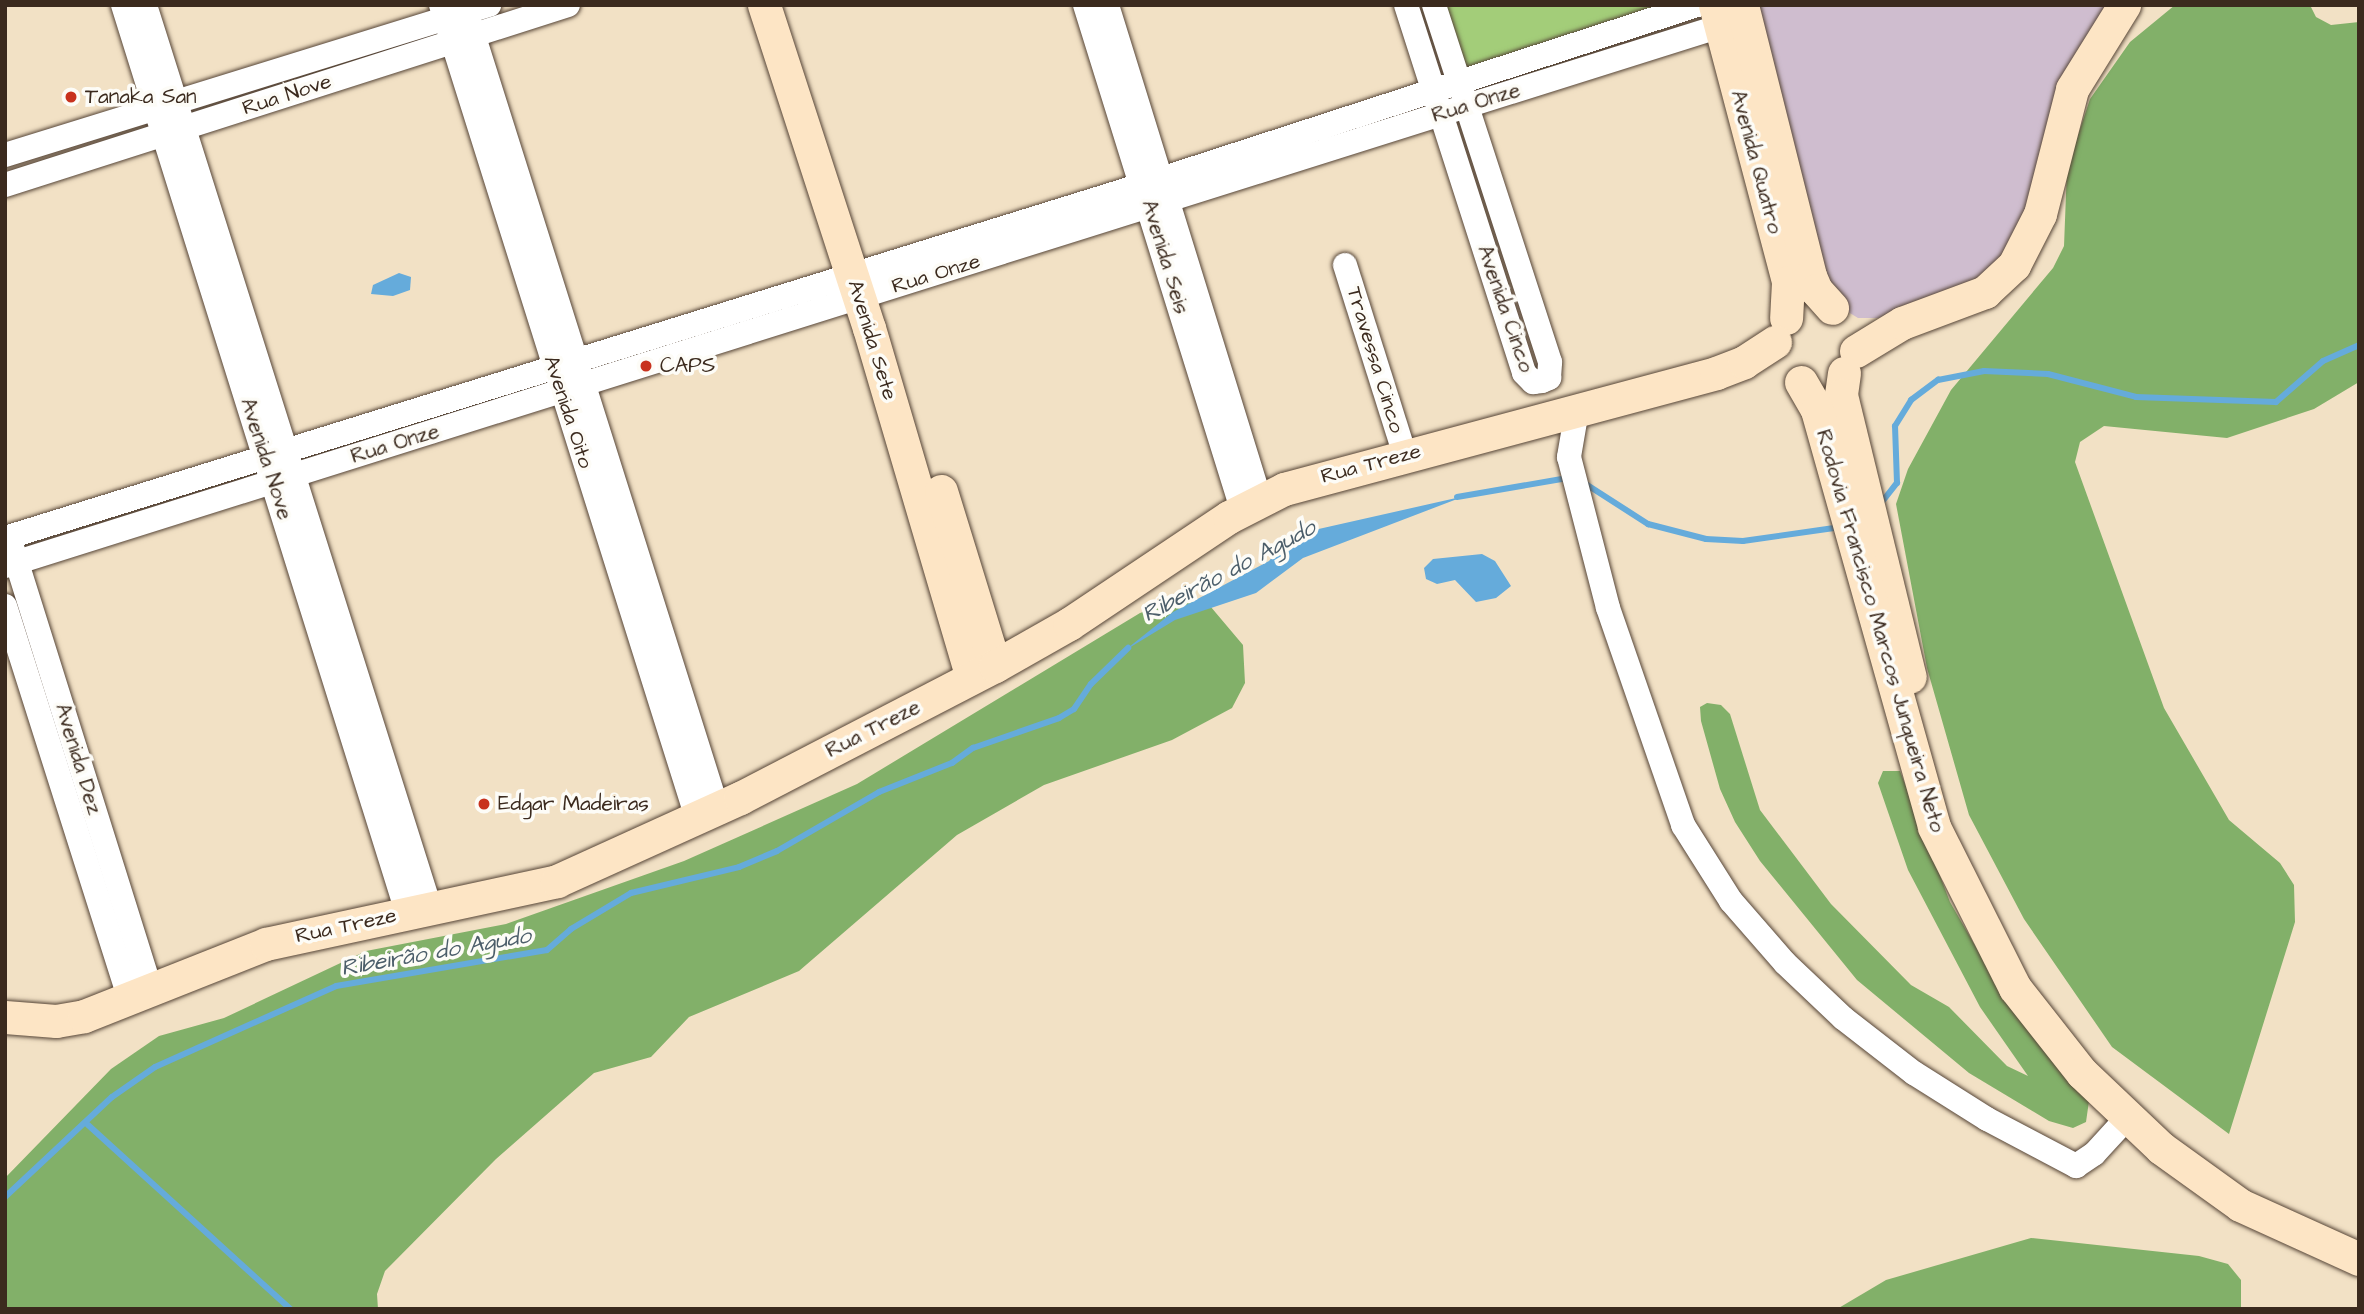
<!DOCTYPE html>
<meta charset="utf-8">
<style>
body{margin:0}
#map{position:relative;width:2364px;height:1314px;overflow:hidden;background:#f2e1c5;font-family:"Architects Daughter",sans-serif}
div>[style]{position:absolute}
.industrial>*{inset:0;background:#cfbdcf}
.green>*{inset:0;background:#a3cd79}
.forest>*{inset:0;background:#82b069}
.water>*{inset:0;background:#65abdb}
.stream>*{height:6px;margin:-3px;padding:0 3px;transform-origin:3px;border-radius:3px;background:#65abdb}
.roads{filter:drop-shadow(0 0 2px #564537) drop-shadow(0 0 2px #564537)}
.street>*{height:24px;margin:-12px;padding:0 12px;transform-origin:12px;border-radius:12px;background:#fff}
.secondary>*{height:33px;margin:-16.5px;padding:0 16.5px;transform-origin:16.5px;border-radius:16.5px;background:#fde5c5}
.dots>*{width:19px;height:19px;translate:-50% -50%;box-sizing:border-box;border:4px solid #fdfcf7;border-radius:50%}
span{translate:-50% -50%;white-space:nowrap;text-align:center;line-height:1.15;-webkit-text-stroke:7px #fdfcf7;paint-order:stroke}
.street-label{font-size:21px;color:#3b2a1e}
.poi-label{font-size:21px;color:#3b2a1e}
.left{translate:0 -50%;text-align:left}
.water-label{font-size:23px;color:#4c5e6a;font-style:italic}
.frame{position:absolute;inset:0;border:7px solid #3b2a1e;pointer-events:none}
</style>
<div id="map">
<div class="industrial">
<div style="clip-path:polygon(1746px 5px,2117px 5px,2001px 276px,1883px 318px,1858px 318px,1835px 304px)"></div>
</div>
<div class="green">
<div style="clip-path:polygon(1434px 5px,1697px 5px,1459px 83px)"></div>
</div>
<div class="forest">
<div style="clip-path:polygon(2175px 5px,2310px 5px,2316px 17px,2331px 25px,2359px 22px,2359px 382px,2314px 409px,2227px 438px,2104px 426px,2080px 442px,2075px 462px,2164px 708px,2229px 820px,2280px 863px,2294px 885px,2295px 922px,2229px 1134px,2112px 1047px,2024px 919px,1969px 815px,1927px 668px,1896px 504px,1908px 469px,1951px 390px,2053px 268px,2064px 246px,2067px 168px,2090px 99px,2130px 42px)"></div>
<div style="clip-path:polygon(1205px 600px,1243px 645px,1245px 683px,1232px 708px,1172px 740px,1044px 785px,957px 835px,799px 971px,689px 1017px,651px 1057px,594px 1073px,496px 1159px,385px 1271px,377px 1294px,378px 1309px,5px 1309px,5px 1178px,111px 1069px,159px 1036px,224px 1018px,366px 951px,506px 924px,684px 861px,857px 784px,1140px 613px,1173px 602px)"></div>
<div style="clip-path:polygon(1707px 703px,1721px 705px,1730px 714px,1760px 810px,1831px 904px,1911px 985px,1949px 1007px,2007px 1066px,2028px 1076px,1980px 1007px,1908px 870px,1878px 783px,1883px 771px,1900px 771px,1950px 902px,1996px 982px,2089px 1101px,2086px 1122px,2073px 1128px,2049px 1121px,1969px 1073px,1857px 980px,1760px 861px,1735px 822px,1720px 789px,1701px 721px,1700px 707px)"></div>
<div style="clip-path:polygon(2031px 1238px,2199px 1256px,2228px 1264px,2241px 1280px,2241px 1309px,1837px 1309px,1886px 1280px)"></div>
</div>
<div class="water">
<div style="clip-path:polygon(399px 273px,411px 277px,410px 290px,393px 296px,371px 294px,373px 285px)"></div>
<div style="clip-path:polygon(1465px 496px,1303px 558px,1256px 593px,1175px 620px,1124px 651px,1173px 612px,1269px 561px,1292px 535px)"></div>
<div style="clip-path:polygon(1482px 554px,1495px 561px,1511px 586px,1496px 598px,1476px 602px,1455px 580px,1437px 584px,1426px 579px,1424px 568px,1433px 559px)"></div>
</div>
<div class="stream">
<div style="left:1581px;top:481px;width:80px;rotate:32.7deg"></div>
<div style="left:1648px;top:524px;width:60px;rotate:14.5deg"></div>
<div style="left:1706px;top:539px;width:37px;rotate:3deg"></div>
<div style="left:1743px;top:541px;width:99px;rotate:-8.1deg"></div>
<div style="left:1457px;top:497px;width:112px;rotate:-9.8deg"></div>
<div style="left:1878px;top:507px;width:31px;rotate:-52deg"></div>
<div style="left:1897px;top:483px;width:57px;rotate:-92deg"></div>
<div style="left:1895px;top:426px;width:31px;rotate:-58deg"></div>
<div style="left:1911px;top:400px;width:34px;rotate:-37deg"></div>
<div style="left:1938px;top:380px;width:47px;rotate:-11.1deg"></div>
<div style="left:1984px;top:371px;width:64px;rotate:2.7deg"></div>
<div style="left:2048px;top:374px;width:91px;rotate:14.6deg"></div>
<div style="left:2136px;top:397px;width:140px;rotate:2deg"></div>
<div style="left:2276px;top:402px;width:62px;rotate:-41.1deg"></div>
<div style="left:2323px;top:361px;width:39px;rotate:-24deg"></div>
<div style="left:87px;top:1124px;width:275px;rotate:42.3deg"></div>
<div style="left:5px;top:1197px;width:146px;rotate:-43.1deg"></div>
<div style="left:112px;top:1097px;width:52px;rotate:-34.9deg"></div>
<div style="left:155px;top:1067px;width:198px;rotate:-24.1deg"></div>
<div style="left:336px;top:986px;width:214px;rotate:-9.7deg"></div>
<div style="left:547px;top:950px;width:32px;rotate:-41deg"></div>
<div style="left:571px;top:929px;width:70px;rotate:-31deg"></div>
<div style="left:631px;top:893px;width:111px;rotate:-13.5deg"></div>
<div style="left:739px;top:867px;width:41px;rotate:-22.8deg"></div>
<div style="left:777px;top:851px;width:118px;rotate:-30deg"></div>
<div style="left:879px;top:792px;width:79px;rotate:-21.7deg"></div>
<div style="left:952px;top:763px;width:26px;rotate:-36deg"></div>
<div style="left:973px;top:748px;width:91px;rotate:-19.2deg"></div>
<div style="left:1059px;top:718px;width:17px;rotate:-31deg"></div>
<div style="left:1074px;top:709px;width:30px;rotate:-56deg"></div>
<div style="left:1091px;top:684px;width:52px;rotate:-44.2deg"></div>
</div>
<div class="roads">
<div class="street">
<div style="left:123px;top:5px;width:950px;rotate:72.61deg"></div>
<div style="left:145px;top:5px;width:947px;rotate:72.48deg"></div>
<div style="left:441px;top:5px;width:852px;rotate:72.52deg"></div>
<div style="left:464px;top:5px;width:842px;rotate:72.51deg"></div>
<div style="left:1085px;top:5px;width:528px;rotate:72.7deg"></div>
<div style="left:1107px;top:5px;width:518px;rotate:72.82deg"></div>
<div style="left:1406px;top:5px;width:386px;rotate:72.2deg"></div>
<div style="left:1524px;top:373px;width:13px;rotate:45deg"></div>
<div style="left:1533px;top:382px;width:9px;rotate:-6deg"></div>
<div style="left:1542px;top:381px;width:8px;rotate:-23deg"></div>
<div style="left:1549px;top:378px;width:16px;rotate:-86deg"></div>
<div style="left:1550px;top:362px;width:375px;rotate:-108deg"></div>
<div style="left:5px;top:155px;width:507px;rotate:-17.22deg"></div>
<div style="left:5px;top:185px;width:591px;rotate:-17.73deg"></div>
<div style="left:1345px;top:265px;width:199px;rotate:72.5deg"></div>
<div style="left:1577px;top:410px;width:48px;rotate:99.7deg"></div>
<div style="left:1569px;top:457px;width:156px;rotate:75.5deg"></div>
<div style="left:1608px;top:608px;width:230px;rotate:70.9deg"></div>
<div style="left:1683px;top:825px;width:90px;rotate:57.7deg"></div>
<div style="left:1731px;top:901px;width:82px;rotate:48.9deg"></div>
<div style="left:1785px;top:963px;width:80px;rotate:43.5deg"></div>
<div style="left:1843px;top:1018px;width:90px;rotate:37.8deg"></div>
<div style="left:1914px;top:1073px;width:86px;rotate:32.2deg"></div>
<div style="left:1987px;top:1119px;width:101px;rotate:27.8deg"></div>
<div style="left:2076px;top:1166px;width:22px;rotate:-34deg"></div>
<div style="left:2094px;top:1154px;width:49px;rotate:-47.5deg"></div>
<div style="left:5px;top:538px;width:1210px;rotate:-17.25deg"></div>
<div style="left:1161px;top:179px;width:564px;rotate:-17.98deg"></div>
<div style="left:12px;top:547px;width:465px;rotate:72.6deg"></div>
<div style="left:5px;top:566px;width:1816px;rotate:-17.47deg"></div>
<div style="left:5px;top:606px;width:413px;rotate:72.4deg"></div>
</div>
<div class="secondary">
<div style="left:764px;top:5px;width:340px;rotate:72deg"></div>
<div style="left:869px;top:328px;width:364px;rotate:73.6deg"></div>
<div style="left:1715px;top:5px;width:286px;rotate:75.2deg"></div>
<div style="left:1788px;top:282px;width:36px;rotate:93deg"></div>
<div style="left:1742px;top:5px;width:279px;rotate:75.9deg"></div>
<div style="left:1810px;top:276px;width:15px;rotate:67deg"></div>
<div style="left:1816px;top:290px;width:24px;rotate:48deg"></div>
<div style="left:1856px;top:351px;width:54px;rotate:-31.3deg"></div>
<div style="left:1902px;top:323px;width:89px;rotate:-20.5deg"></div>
<div style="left:1985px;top:292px;width:40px;rotate:-43deg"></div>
<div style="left:2014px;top:265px;width:57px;rotate:-63deg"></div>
<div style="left:2040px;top:214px;width:129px;rotate:-75.6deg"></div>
<div style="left:2072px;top:89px;width:99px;rotate:-58.2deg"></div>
<div style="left:1844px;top:373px;width:22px;rotate:98deg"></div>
<div style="left:1841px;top:395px;width:290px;rotate:76.3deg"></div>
<div style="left:1801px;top:382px;width:32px;rotate:60deg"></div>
<div style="left:1817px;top:410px;width:433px;rotate:74.3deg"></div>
<div style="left:1934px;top:827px;width:180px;rotate:63.3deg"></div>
<div style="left:2015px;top:988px;width:108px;rotate:51.8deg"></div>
<div style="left:2082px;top:1073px;width:109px;rotate:43.5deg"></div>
<div style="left:2161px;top:1148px;width:97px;rotate:35.8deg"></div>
<div style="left:2240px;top:1205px;width:131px;rotate:24.4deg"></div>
<div style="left:941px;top:491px;width:183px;rotate:72.9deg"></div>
<div style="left:5px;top:1017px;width:51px;rotate:4.5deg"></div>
<div style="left:56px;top:1021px;width:28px;rotate:-10deg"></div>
<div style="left:84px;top:1016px;width:196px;rotate:-21.6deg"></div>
<div style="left:266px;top:944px;width:298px;rotate:-12.2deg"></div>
<div style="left:557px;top:881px;width:201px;rotate:-24.4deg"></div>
<div style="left:740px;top:798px;width:287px;rotate:-27.4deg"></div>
<div style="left:995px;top:666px;width:85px;rotate:-29.6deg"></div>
<div style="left:1069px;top:624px;width:192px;rotate:-33.8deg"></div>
<div style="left:1229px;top:517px;width:62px;rotate:-27deg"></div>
<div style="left:1284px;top:489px;width:447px;rotate:-15deg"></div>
<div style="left:1716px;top:373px;width:30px;rotate:-21deg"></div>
<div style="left:1744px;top:362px;width:37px;rotate:-33deg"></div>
</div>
</div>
<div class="dots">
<div style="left:71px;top:97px;background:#c8321e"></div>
<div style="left:646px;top:366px;background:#c8321e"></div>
<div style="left:484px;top:804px;background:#c8321e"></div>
</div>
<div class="street-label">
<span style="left:287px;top:95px;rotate:-18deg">Rua Nove</span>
<span style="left:1476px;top:103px;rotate:-17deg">Rua Onze</span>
<span style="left:1756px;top:162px;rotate:75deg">Avenida Quatro</span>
<span style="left:1165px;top:257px;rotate:73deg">Avenida Seis</span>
<span style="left:936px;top:274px;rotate:-17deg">Rua Onze</span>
<span style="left:1505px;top:309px;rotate:71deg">Avenida Cinco</span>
<span style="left:872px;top:340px;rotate:73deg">Avenida Sete</span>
<span style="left:1375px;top:360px;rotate:73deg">Travessa Cinco</span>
<span style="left:568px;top:412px;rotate:72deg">Avenida Oito</span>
<span style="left:395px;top:444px;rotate:-17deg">Rua Onze</span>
<span style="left:266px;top:459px;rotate:72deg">Avenida Nove</span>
<span style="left:1371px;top:464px;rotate:-15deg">Rua Treze</span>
<span style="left:1880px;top:631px;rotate:74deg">Rodovia Francisco Marcos Junqueira Neto</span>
<span style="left:873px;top:729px;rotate:-27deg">Rua Treze</span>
<span style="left:78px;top:759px;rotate:73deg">Avenida Dez</span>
<span style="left:346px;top:926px;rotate:-12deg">Rua Treze</span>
</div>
<div class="poi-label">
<span class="left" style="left:85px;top:97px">Tanaka San</span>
<span class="left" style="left:660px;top:366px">CAPS</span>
<span class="left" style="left:498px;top:804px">Edgar Madeiras</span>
</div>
<div class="water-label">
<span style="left:1229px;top:571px;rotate:-28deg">Ribeirão do Agudo</span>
<span style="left:436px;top:952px;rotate:-10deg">Ribeirão do Agudo</span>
</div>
<div class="frame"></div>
</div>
